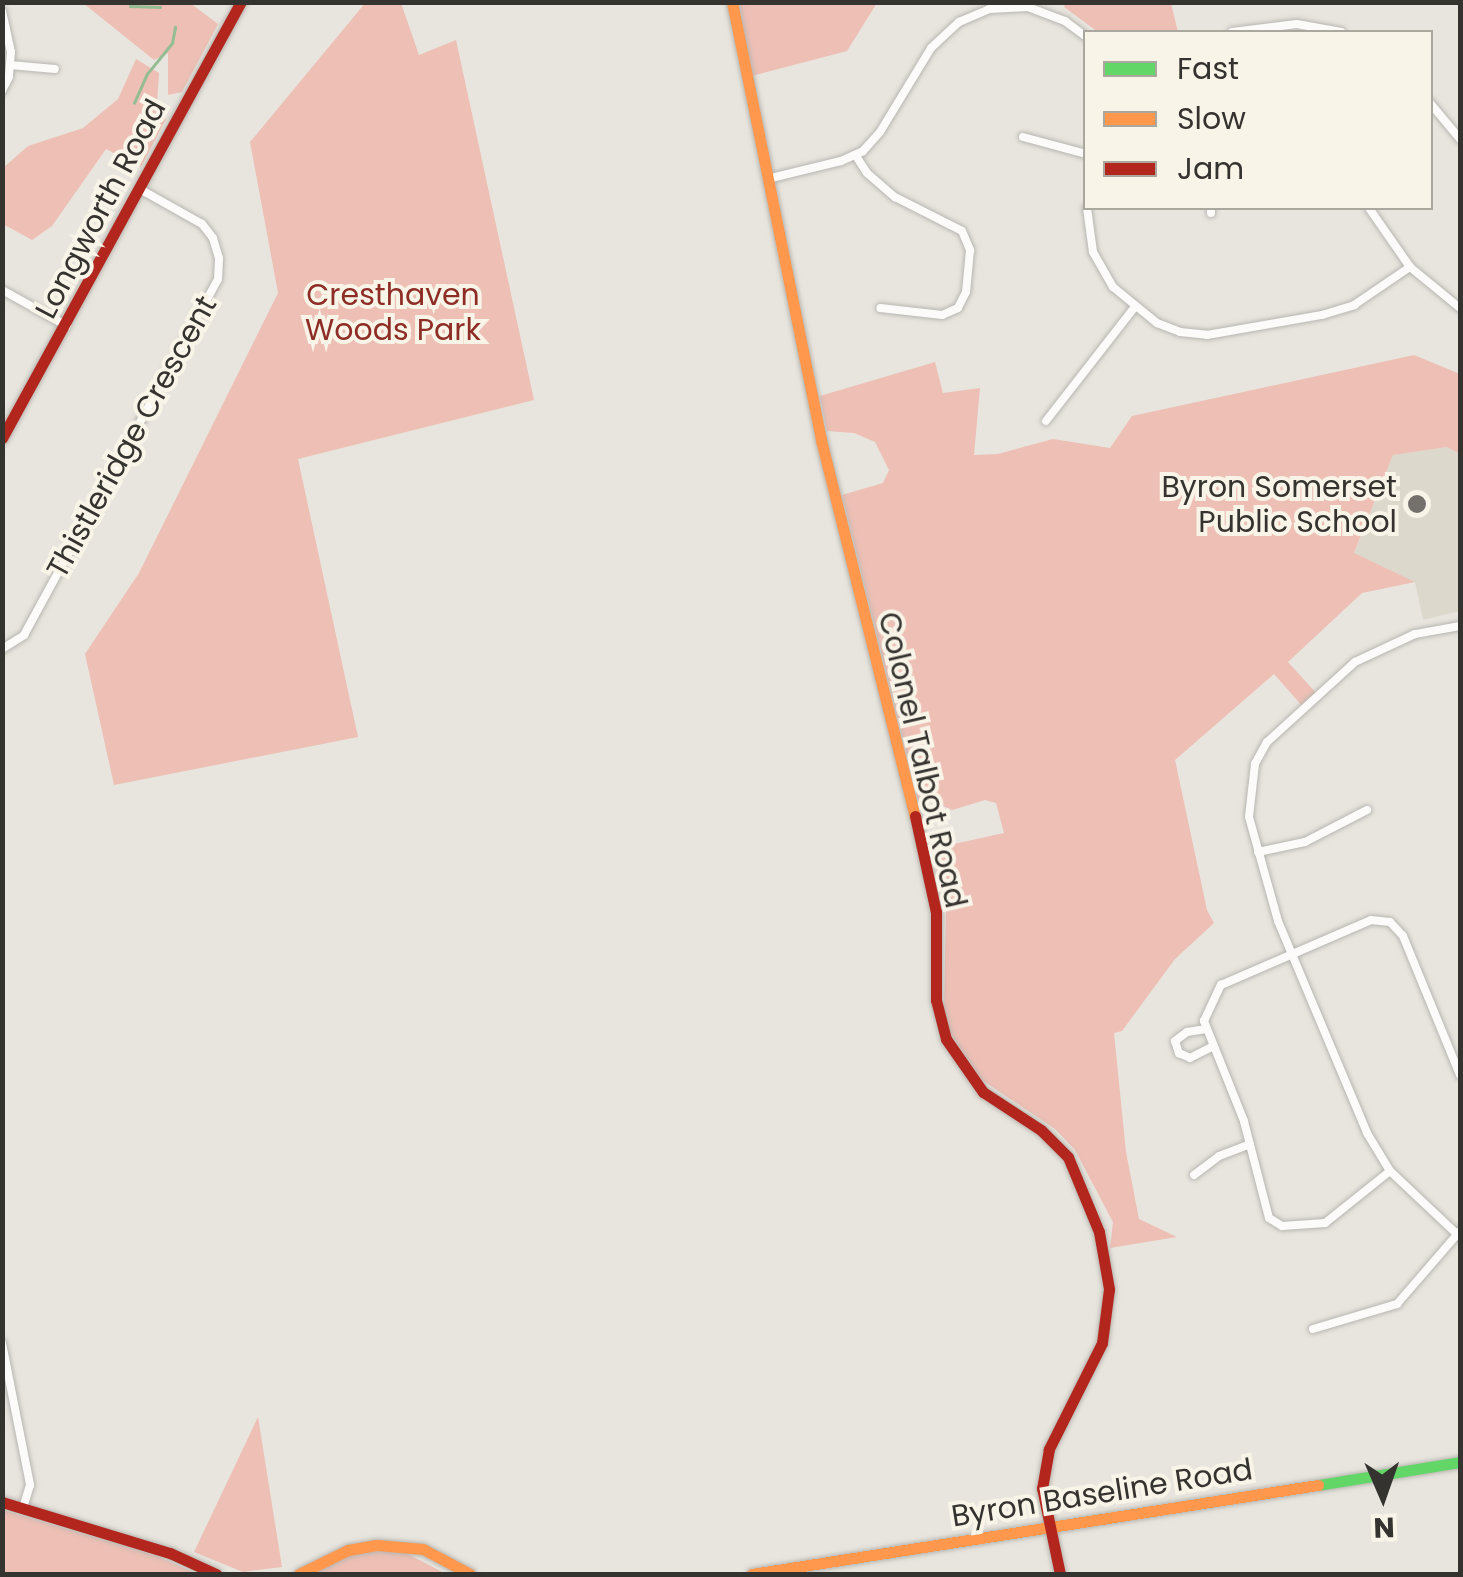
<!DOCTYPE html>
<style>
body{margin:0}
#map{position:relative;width:1463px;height:1577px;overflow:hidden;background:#e8e5de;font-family:Poppins,sans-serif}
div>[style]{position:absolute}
.built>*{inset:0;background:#dcd8cb}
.green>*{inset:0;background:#edbfb5}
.stream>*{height:2.5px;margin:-1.25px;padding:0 1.25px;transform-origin:1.25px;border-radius:1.25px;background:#95bd93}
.roads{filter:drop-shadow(0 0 2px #b8b6b1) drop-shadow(0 0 2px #b8b6b1)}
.street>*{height:8px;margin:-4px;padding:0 4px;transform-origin:4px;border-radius:4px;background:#fcfbfa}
.fast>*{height:11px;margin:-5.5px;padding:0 5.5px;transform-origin:5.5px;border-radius:5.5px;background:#63d668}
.slow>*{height:11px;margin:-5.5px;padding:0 5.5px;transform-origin:5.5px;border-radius:5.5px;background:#ff974d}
.jam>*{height:11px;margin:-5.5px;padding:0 5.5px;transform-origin:5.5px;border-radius:5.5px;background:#b3261e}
.dots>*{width:28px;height:28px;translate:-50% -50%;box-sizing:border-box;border:5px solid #f8f4e8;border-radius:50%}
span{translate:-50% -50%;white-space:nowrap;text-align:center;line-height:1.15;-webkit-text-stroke:8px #f8f4e8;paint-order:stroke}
.street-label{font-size:30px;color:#35332f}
.park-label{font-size:30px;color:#8d2d25}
.poi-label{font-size:30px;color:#35332f}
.right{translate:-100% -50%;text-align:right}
.frame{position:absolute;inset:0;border:5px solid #35332f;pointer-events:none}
.legend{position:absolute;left:1083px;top:30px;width:350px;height:180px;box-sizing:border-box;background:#f8f4e8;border:2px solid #aaa79e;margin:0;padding:12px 18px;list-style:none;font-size:30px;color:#35332f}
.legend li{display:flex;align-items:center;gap:20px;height:50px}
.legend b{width:50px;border:2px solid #aaa79e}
.north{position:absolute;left:1333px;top:1447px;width:100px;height:100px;-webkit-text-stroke:8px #f8f4e8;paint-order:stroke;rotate:178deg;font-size:28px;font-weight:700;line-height:40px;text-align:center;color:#35332f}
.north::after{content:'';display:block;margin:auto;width:35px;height:45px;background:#35332f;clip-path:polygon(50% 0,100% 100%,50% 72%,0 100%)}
</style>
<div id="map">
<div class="built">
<div style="clip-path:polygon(1447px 447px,1460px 454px,1460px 611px,1423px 620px,1415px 582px,1354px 554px,1393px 455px)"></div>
</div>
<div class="green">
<div style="clip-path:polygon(366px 2px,401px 3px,419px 55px,456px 40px,534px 400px,298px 459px,358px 737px,114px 785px,85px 654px,139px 573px,278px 293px,250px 142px)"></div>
<div style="clip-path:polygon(1066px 2px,1171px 3px,1178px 32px,1098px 32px,1064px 7px)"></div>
<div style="clip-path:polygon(83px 3px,190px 3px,218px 24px,182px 92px,168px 95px,168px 53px,154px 60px)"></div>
<div style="clip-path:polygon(739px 3px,877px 3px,847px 51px,752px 76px)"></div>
<div style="clip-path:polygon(136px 59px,159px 73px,157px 105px,166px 119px,141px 167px,106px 149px,52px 226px,32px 240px,3px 224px,3px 168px,28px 146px,83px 128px,118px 99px)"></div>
<div style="clip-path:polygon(1414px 355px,1460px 374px,1460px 454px,1447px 447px,1393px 455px,1354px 553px,1415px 582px,1362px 593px,1288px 662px,1317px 694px,1304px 708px,1274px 674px,1175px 760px,1207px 910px,1214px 923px,1175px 959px,1122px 1031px,1114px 1033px,1126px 1152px,1139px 1219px,1177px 1237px,1110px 1248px,1113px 1222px,1075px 1150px,1055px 1129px,982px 1080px,950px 1033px,944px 1009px,946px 910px,931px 849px,1004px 833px,996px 803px,985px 800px,952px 810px,934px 802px,919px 804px,842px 495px,883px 483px,889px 470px,875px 442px,854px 433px,827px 431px,820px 396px,935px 362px,943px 393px,980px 388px,974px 455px,998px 454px,1053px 439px,1110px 448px,1132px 416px)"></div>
<div style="clip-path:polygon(258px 1417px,282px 1567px,243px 1572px,194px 1552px)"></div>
<div style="clip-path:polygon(3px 1510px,157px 1556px,197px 1574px,3px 1574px)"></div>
<div style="clip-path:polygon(372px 1551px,406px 1553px,446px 1574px,311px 1574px,339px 1557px)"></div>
</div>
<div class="stream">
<div style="left:130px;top:6px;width:30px;rotate:2deg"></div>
<div style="left:134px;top:103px;width:32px;rotate:-66deg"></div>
<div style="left:147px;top:74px;width:40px;rotate:-51deg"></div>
<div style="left:172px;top:43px;width:16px;rotate:-79deg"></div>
</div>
<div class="roads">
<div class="street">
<div style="left:2px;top:11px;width:42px;rotate:77.6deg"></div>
<div style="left:11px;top:52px;width:25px;rotate:95deg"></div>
<div style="left:9px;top:77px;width:16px;rotate:117deg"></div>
<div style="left:1232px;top:32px;width:65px;rotate:-7deg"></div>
<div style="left:1297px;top:24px;width:45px;rotate:10.3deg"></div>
<div style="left:10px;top:65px;width:45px;rotate:5.1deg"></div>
<div style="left:1430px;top:103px;width:47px;rotate:50.2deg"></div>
<div style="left:1023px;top:137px;width:65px;rotate:15.1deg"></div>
<div style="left:856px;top:156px;width:20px;rotate:57deg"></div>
<div style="left:867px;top:173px;width:37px;rotate:41deg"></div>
<div style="left:895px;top:197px;width:75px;rotate:26.9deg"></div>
<div style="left:962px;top:231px;width:21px;rotate:67deg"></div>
<div style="left:970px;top:250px;width:42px;rotate:95.4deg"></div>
<div style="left:966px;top:292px;width:18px;rotate:117deg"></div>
<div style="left:958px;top:308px;width:17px;rotate:156deg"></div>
<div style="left:942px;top:315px;width:62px;rotate:-173.6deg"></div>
<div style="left:767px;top:179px;width:76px;rotate:-13.7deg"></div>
<div style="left:841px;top:161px;width:24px;rotate:-24deg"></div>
<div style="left:863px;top:151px;width:25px;rotate:-48deg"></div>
<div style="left:880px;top:132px;width:98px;rotate:-58.7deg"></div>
<div style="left:931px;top:48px;width:38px;rotate:-43deg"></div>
<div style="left:959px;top:22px;width:33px;rotate:-23deg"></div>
<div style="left:989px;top:9px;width:39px;rotate:-3deg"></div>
<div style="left:1028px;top:7px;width:40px;rotate:21deg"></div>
<div style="left:1065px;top:21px;width:26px;rotate:37deg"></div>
<div style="left:1087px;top:208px;width:44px;rotate:82.2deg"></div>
<div style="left:1093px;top:252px;width:40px;rotate:60.3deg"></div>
<div style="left:1113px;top:287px;width:57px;rotate:39.3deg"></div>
<div style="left:1157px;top:323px;width:25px;rotate:21deg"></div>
<div style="left:1180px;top:332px;width:27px;rotate:6deg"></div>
<div style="left:1207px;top:335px;width:117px;rotate:-9.9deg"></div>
<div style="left:1322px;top:315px;width:34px;rotate:-17deg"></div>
<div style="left:1354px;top:305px;width:68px;rotate:-34.2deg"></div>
<div style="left:1211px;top:208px;width:5px;rotate:90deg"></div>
<div style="left:1369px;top:208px;width:72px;rotate:55.2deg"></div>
<div style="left:1410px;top:267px;width:65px;rotate:39.4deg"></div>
<div style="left:2px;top:290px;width:74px;rotate:29deg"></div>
<div style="left:1046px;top:421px;width:143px;rotate:-52.1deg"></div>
<div style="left:1460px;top:626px;width:46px;rotate:169.9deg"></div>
<div style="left:1415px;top:634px;width:66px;rotate:155deg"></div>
<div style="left:1355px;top:662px;width:119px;rotate:137.7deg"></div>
<div style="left:1267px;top:742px;width:25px;rotate:119deg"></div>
<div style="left:1255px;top:764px;width:53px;rotate:96.5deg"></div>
<div style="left:1249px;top:817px;width:108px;rotate:74.4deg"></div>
<div style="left:1278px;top:921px;width:230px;rotate:67.2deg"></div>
<div style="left:1367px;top:1133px;width:44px;rotate:58.8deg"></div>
<div style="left:1390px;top:1171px;width:96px;rotate:43.3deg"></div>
<div style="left:2px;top:649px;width:26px;rotate:-32deg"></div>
<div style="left:24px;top:635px;width:405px;rotate:-61.4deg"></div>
<div style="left:218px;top:279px;width:21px;rotate:-87deg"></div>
<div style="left:219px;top:258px;width:21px;rotate:-107deg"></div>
<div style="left:213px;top:238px;width:18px;rotate:-128deg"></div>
<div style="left:202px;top:224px;width:71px;rotate:-150.6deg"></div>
<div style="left:1258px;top:852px;width:48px;rotate:-12deg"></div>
<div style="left:1305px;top:842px;width:70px;rotate:-27.3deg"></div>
<div style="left:1206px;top:1029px;width:19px;rotate:171deg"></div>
<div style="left:1187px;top:1032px;width:15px;rotate:143deg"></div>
<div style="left:1175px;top:1041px;width:13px;rotate:72deg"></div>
<div style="left:1179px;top:1053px;width:12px;rotate:24deg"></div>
<div style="left:1190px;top:1058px;width:25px;rotate:-27deg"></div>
<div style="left:1390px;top:1171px;width:83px;rotate:141.3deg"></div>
<div style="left:1325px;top:1223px;width:43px;rotate:176deg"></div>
<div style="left:1282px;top:1226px;width:15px;rotate:-148deg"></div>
<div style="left:1269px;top:1218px;width:100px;rotate:-104.5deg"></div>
<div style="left:1244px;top:1121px;width:108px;rotate:-111.8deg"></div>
<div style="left:1204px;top:1021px;width:40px;rotate:-65deg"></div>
<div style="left:1221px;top:985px;width:163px;rotate:-23.4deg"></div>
<div style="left:1371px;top:920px;width:19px;rotate:6deg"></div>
<div style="left:1390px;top:922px;width:19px;rotate:47deg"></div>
<div style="left:1403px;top:936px;width:150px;rotate:67.7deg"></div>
<div style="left:1194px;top:1175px;width:31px;rotate:-37deg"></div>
<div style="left:1219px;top:1156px;width:33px;rotate:-21deg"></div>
<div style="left:1313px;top:1329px;width:88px;rotate:-16.6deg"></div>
<div style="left:1397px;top:1304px;width:96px;rotate:-49.2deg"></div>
<div style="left:2px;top:1343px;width:145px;rotate:78.8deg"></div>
<div style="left:30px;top:1485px;width:24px;rotate:107deg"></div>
</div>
<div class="fast">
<div style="left:1318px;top:1485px;width:144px;rotate:-9.2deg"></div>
</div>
<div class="slow">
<div style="left:732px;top:2px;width:447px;rotate:78.5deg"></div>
<div style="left:821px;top:440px;width:388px;rotate:76deg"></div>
<div style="left:299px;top:1574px;width:55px;rotate:-26.1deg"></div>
<div style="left:348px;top:1550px;width:29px;rotate:-10deg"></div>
<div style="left:377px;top:1545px;width:46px;rotate:5deg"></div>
<div style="left:423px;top:1549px;width:53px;rotate:28deg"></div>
<div style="left:752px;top:1574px;width:573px;rotate:-8.94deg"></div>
</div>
<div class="jam">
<div style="left:2px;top:438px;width:497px;rotate:-61.3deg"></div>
<div style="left:915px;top:816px;width:98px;rotate:77.7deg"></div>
<div style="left:936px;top:912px;width:88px;rotate:90deg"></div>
<div style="left:936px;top:1000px;width:40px;rotate:75.6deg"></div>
<div style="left:946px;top:1039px;width:65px;rotate:55.1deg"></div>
<div style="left:983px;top:1092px;width:69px;rotate:33.2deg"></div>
<div style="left:1041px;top:1130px;width:38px;rotate:45deg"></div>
<div style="left:1068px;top:1157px;width:81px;rotate:67.5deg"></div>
<div style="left:1099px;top:1232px;width:58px;rotate:80deg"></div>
<div style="left:1109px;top:1289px;width:54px;rotate:97.4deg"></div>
<div style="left:1102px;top:1343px;width:119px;rotate:116.6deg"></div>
<div style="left:1049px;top:1449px;width:40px;rotate:100deg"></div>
<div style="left:1042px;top:1488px;width:88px;rotate:78.2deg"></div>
<div style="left:2px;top:1502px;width:176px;rotate:16.9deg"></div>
<div style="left:170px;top:1553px;width:51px;rotate:24.5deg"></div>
</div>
</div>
<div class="dots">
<div style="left:1417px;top:504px;background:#74716c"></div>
</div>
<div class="street-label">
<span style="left:101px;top:209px;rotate:-62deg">Longworth Road</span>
<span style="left:132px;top:437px;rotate:-61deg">Thistleridge Crescent</span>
<span style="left:922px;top:760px;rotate:77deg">Colonel Talbot Road</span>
<span style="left:1102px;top:1493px;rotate:-9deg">Byron Baseline Road</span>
</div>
<div class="park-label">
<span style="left:393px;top:312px">Cresthaven<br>Woods Park</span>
</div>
<div class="poi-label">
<span class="right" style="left:1397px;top:504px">Byron Somerset<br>Public School</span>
</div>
<div class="frame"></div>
<ul class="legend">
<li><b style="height:12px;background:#63d668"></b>Fast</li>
<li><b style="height:12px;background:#ff974d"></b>Slow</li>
<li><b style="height:12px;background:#b3261e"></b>Jam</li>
</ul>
<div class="north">N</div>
</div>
